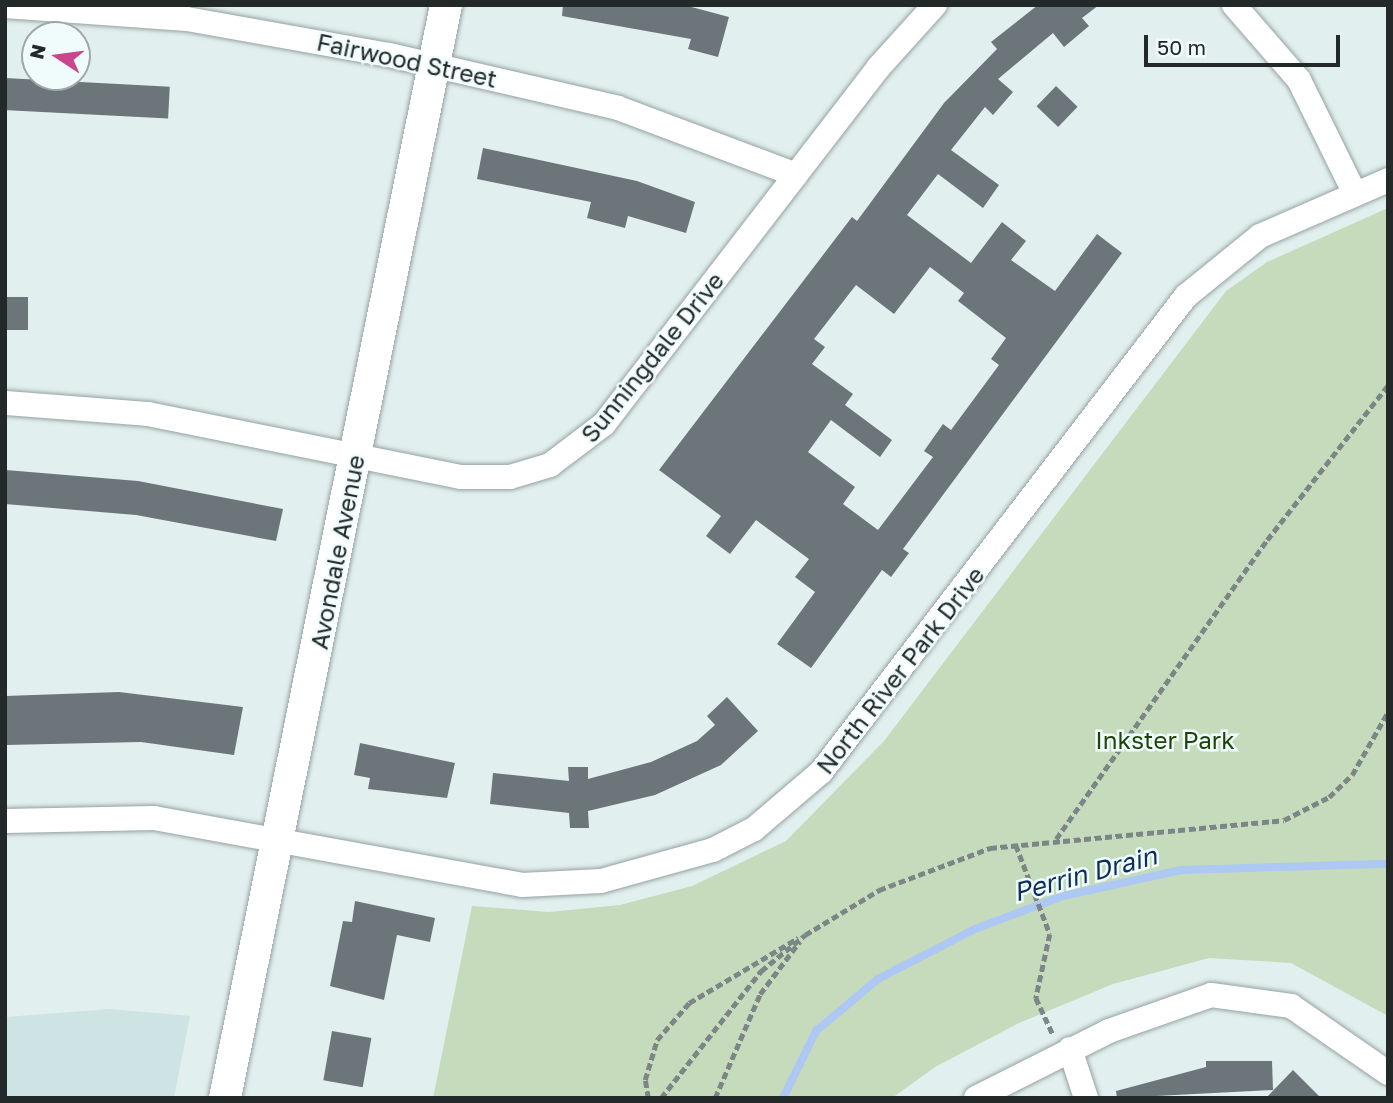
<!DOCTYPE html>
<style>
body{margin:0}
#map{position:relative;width:1393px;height:1103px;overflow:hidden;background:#e2efef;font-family:"Golos Text",sans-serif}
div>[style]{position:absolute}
.built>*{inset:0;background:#cee4e4}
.green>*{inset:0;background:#c5dbbc}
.stream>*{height:8px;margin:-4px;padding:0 4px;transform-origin:4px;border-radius:4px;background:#adc8f2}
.building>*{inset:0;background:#6c767a;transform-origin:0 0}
.path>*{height:4.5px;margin-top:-2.25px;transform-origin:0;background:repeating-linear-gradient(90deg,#7d8686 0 7px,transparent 0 10.5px)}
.roads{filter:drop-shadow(0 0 2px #96a2a2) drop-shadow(0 0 2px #96a2a2)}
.minor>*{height:24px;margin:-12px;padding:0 12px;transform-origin:12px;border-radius:12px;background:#fff}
.tertiary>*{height:32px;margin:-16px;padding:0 16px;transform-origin:16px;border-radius:16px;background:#fff}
span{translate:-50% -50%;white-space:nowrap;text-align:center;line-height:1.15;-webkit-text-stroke:5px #f0fcfc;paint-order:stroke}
.street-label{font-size:24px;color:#232828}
.park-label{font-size:24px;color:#1e4307}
.water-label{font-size:26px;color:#0b2c5d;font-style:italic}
.frame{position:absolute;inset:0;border:7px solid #232828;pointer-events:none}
.north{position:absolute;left:21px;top:21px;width:70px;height:70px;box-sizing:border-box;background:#f0fcfc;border:2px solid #9ea7a7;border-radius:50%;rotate:283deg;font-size:19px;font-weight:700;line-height:28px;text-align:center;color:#232828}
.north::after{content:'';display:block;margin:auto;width:24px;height:32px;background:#c9468c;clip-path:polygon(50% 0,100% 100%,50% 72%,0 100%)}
.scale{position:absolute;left:1144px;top:35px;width:196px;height:32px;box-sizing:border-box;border:4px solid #232828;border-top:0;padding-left:9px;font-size:21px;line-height:24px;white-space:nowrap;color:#232828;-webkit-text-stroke:5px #f0fcfc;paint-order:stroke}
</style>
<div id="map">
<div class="built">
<div style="clip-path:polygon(110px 1009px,190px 1016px,174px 1098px,5px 1098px,5px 1017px)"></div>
</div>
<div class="green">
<div style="clip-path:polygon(1388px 208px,1388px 1016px,1291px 963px,1209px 958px,1113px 984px,1019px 1023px,935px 1067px,892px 1098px,433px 1098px,472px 906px,549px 912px,620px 905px,692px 886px,786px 841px,884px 741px,1226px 291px,1267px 262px)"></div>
</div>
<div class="stream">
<div style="left:783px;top:1098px;width:75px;rotate:-63.8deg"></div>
<div style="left:816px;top:1031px;width:81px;rotate:-40deg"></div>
<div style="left:878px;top:979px;width:109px;rotate:-27.3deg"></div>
<div style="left:975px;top:929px;width:94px;rotate:-20.6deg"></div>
<div style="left:1063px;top:896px;width:121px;rotate:-12.4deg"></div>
<div style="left:1181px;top:870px;width:207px;rotate:-1.7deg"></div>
</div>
<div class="building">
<div style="clip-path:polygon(563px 5px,684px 5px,729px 17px,718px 57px,688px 49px,691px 39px,562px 16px)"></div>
<div style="clip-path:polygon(evenodd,1038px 5px,1099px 5px,1082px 18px,1089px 26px,1064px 47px,1053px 33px,998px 79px,1013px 92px,993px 115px,985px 107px,951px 150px,999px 185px,983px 208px,938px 174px,907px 215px,971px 263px,1002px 222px,1026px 241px,1011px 260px,1055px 291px,1097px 234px,1122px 253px,903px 549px,909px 553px,891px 577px,882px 570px,811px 668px,777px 644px,815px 592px,795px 577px,809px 559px,756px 520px,730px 554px,706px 536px,721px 516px,659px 470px,852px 217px,857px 221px,944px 103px,997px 49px,991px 42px,1038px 5px,930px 267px,964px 293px,958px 301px,1006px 338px,991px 359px,999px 365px,951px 430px,943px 424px,924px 451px,933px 457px,878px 530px,843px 504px,855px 487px,808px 452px,831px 420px,880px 457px,892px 440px,845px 405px,853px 394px,812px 364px,825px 347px,814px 339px,856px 285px,894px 314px,930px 267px)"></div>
<div style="left:5px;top:78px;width:165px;height:32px;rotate:3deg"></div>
<div style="left:1056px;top:86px;width:30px;height:28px;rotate:44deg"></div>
<div style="clip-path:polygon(483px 148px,637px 181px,695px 202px,686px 233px,628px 216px,625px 228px,587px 218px,591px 202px,477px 179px)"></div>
<div style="left:5px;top:297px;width:23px;height:33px"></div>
<div style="clip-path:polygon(6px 470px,138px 481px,283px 509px,276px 541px,136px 515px,5px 504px)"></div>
<div style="clip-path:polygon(119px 692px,243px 707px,234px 755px,141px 742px,6px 745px,5px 696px)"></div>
<div style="clip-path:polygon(727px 697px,758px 731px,721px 765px,655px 795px,588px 811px,589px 828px,570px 828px,569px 813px,490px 804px,493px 773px,569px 781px,568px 767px,588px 767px,588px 779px,651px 762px,697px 741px,715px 725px,707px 716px)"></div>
<div style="clip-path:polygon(360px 743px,455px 763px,447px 798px,368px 789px,370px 778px,354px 775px)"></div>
<div style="clip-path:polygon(355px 901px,435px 918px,430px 942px,397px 935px,384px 1000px,330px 986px,343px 921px,352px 922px)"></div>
<div style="left:332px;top:1031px;width:40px;height:50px;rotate:10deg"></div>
<div style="clip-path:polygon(1206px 1061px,1272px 1061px,1273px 1090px,1117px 1098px,1116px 1091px,1206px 1067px)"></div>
<div style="clip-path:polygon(1293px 1070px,1321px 1098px,1266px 1098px)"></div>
</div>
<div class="path">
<div style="left:1056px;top:839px;width:366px;rotate:-54.8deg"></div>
<div style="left:1267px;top:540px;width:197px;rotate:-52deg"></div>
<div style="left:1016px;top:845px;width:95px;rotate:69.1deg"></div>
<div style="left:1050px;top:934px;width:66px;rotate:102.3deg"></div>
<div style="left:1036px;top:998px;width:40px;rotate:65deg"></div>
<div style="left:648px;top:1098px;width:18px;rotate:-99deg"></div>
<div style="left:645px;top:1080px;width:42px;rotate:-73.3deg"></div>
<div style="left:657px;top:1040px;width:49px;rotate:-49.1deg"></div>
<div style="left:689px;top:1003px;width:127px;rotate:-30.8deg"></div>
<div style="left:661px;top:1098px;width:162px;rotate:-51.8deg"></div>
<div style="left:761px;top:971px;width:57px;rotate:-39.3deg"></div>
<div style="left:805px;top:935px;width:87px;rotate:-31.3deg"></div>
<div style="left:879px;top:890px;width:119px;rotate:-20.7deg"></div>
<div style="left:990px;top:848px;width:295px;rotate:-5.4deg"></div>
<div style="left:1284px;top:820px;width:51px;rotate:-27.1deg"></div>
<div style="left:1329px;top:797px;width:32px;rotate:-44deg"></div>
<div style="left:1352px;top:775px;width:73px;rotate:-60.3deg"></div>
<div style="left:715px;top:1098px;width:113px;rotate:-66.6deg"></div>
<div style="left:760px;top:994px;width:66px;rotate:-53deg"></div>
</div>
<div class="roads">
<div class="minor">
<div style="left:1234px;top:5px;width:99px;rotate:49.1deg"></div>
<div style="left:1299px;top:80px;width:127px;rotate:63.8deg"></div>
<div style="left:5px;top:6px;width:182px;rotate:4.1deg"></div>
<div style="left:187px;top:19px;width:205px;rotate:10.1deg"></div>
<div style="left:389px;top:55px;width:235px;rotate:13deg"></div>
<div style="left:618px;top:108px;width:190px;rotate:20.6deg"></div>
<div style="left:5px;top:403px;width:143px;rotate:4.4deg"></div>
<div style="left:148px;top:414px;width:319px;rotate:11.4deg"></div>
<div style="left:461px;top:477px;width:49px"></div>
<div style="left:510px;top:477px;width:42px;rotate:-16.7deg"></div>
<div style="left:550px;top:465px;width:68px;rotate:-37.2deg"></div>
<div style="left:604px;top:424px;width:449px;rotate:-52.4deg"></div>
<div style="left:878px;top:68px;width:85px;rotate:-47.9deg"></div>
<div style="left:5px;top:821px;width:149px;rotate:-1.2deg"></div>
<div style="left:154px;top:818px;width:374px;rotate:10.3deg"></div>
<div style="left:522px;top:885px;width:79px;rotate:-2.9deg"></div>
<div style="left:601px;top:881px;width:116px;rotate:-15.5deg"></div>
<div style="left:713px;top:850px;width:46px;rotate:-27.1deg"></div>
<div style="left:754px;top:829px;width:88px;rotate:-40.4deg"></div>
<div style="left:821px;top:772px;width:600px;rotate:-52.52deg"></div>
<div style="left:1186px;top:296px;width:95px;rotate:-39deg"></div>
<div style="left:1260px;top:236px;width:140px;rotate:-23.6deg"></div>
<div style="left:1070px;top:1049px;width:52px;rotate:71.9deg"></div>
<div style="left:976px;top:1098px;width:149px;rotate:-26.7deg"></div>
<div style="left:1109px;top:1031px;width:108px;rotate:-19.4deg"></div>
<div style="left:1211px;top:995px;width:81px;rotate:7.8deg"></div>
<div style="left:1291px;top:1006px;width:118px;rotate:34.6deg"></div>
</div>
<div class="tertiary">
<div style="left:225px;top:1098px;width:1115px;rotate:-78.57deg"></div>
</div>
</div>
<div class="street-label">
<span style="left:407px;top:60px;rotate:12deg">Fairwood Street</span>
<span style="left:652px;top:357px;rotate:-51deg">Sunningdale Drive</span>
<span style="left:337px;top:552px;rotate:-79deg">Avondale Avenue</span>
<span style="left:900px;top:670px;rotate:-52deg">North River Park Drive</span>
</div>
<div class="park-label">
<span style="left:1165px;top:740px">Inkster Park</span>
</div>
<div class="water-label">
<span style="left:1085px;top:874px;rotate:-15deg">Perrin Drain</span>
</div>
<div class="frame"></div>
<div class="north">N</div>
<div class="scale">50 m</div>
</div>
